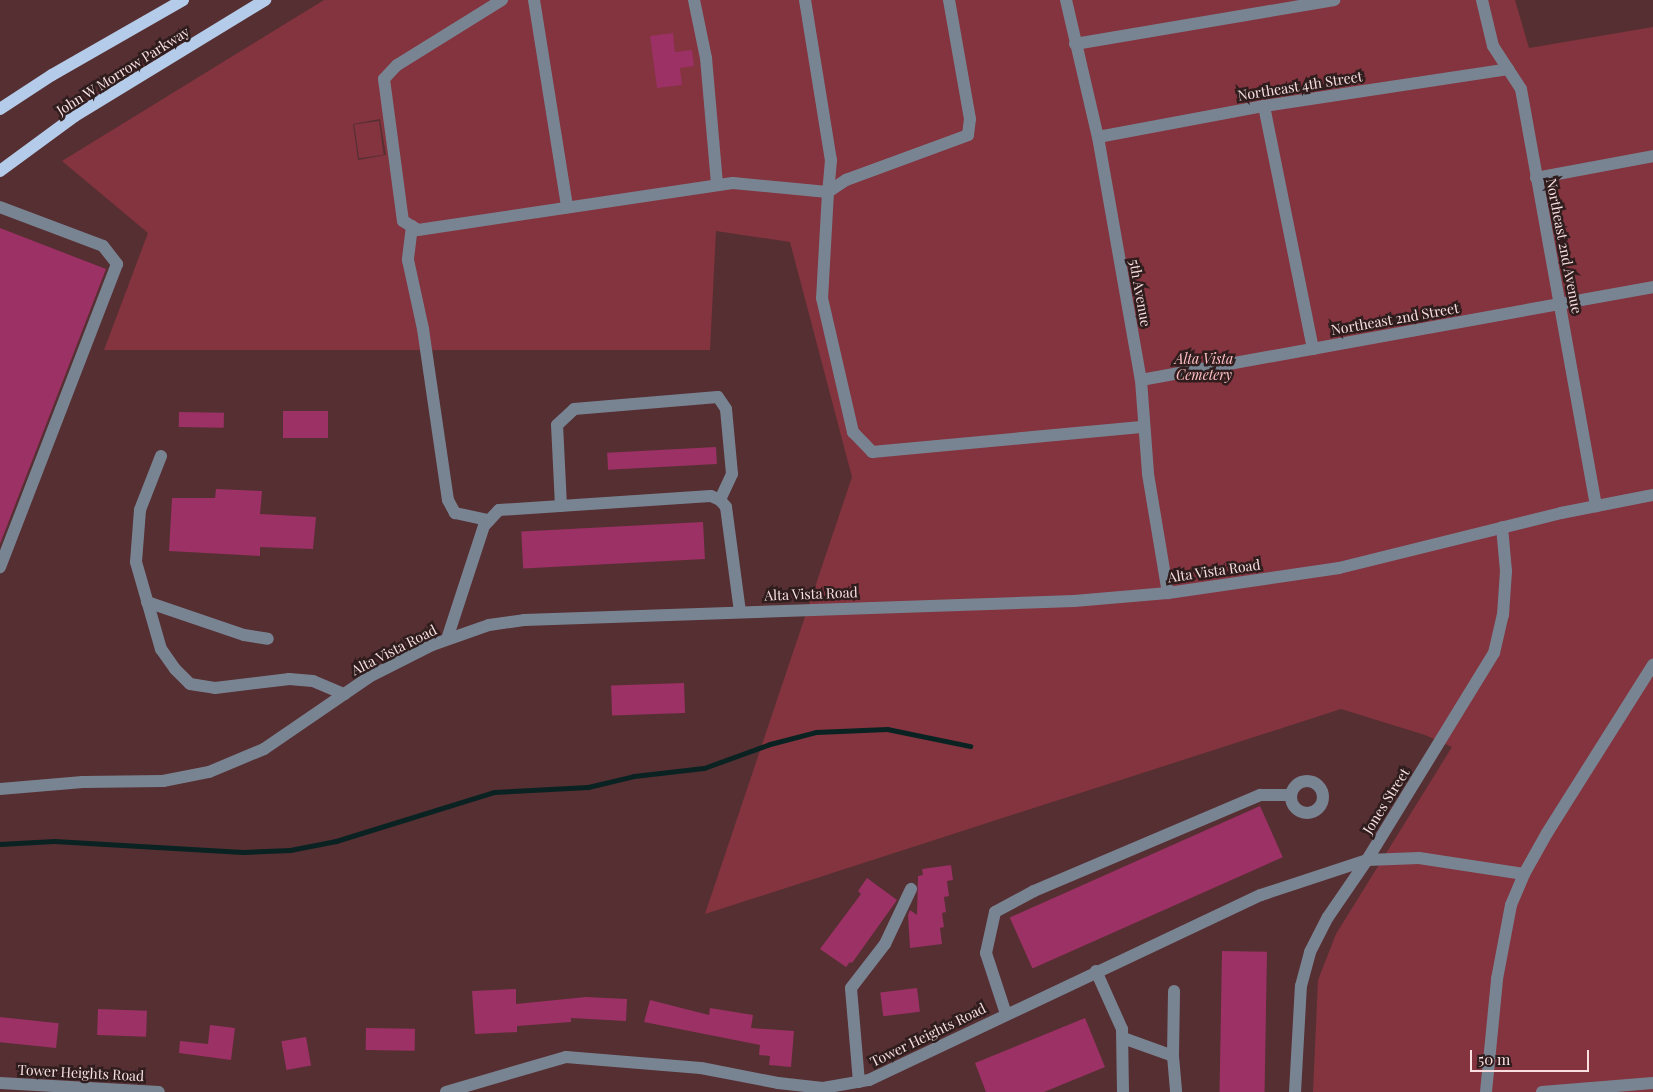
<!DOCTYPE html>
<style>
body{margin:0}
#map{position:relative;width:1653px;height:1092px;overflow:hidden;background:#562f32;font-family:"Playfair Display",serif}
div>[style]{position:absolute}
.green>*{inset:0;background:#83343e;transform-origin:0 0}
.stream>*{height:5px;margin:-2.5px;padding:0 2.5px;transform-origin:2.5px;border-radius:2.5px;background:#0a2322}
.building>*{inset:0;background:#9b3164;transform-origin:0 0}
.minor>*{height:12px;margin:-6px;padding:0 6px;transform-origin:6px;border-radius:6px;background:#798493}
.minor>.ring{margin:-6px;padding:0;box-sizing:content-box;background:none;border:12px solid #798493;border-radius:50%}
.major>*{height:12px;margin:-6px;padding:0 6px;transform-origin:6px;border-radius:6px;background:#b4cce9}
span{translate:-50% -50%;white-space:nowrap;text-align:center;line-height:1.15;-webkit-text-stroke:5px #2f1d1e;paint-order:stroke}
.street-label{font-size:14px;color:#f9dfe0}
.park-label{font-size:14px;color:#ffc0c4;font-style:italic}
.scale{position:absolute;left:1470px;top:1050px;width:119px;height:22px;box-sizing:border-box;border:2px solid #f9dfe0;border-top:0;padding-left:6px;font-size:15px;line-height:18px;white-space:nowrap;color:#f9dfe0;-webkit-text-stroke:4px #2f1d1e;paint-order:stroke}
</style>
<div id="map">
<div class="green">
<div style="clip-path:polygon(evenodd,324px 0,1515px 0,1529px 48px,1653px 27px,1653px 1092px,1313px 1092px,1318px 980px,1336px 934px,1452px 747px,1425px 735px,1341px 709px,705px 914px,852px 477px,790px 242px,716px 231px,710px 350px,104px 350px,148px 233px,62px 161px,324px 0,380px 119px,386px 155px,358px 160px,353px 124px,380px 119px)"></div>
<div style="left:379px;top:121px;width:34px;height:25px;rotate:82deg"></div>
</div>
<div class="stream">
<div style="left:0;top:844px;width:54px;rotate:-3.2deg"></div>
<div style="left:54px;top:841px;width:189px;rotate:3.3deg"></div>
<div style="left:243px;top:852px;width:47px;rotate:-2.4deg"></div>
<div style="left:290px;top:850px;width:47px;rotate:-11.1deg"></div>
<div style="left:336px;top:841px;width:165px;rotate:-17.2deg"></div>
<div style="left:494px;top:792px;width:94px;rotate:-3deg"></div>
<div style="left:588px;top:787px;width:47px;rotate:-13.4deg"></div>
<div style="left:634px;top:776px;width:70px;rotate:-6.5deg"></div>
<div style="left:704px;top:768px;width:70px;rotate:-20deg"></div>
<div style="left:770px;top:744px;width:48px;rotate:-14.6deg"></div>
<div style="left:816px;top:732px;width:71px;rotate:-2.4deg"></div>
<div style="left:887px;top:729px;width:85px;rotate:11.6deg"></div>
</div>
<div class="building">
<div style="clip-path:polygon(673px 33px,675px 52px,692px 50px,694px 66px,680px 68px,682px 85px,657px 88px,650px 36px)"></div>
<div style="clip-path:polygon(0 228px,106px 269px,0 544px)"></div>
<div style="left:283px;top:411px;width:45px;height:27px"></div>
<div style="left:179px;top:412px;width:45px;height:15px;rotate:1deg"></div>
<div style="left:716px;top:447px;width:17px;height:109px;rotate:87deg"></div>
<div style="clip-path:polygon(216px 489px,262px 491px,260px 514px,316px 517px,313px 549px,260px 547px,260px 556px,169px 551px,172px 498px,215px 498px)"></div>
<div style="left:703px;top:522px;width:37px;height:182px;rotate:87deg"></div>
<div style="left:684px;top:683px;width:30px;height:73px;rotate:88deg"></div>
<div style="left:1260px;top:806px;width:56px;height:274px;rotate:66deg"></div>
<div style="clip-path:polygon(951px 865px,953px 880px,947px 881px,949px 896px,944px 897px,946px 912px,942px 913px,944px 927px,940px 928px,942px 944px,910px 948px,908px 915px,910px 910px,917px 915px,918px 876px,923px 875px,922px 869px)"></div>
<div style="clip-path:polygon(867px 878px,897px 900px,852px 963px,850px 962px,846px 967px,820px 949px,861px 894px,858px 891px)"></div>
<div style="left:1222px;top:951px;width:45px;height:141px;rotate:1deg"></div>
<div style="left:917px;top:988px;width:24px;height:37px;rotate:83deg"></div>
<div style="clip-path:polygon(516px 989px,516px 1004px,586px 997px,627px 999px,626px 1021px,571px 1018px,571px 1022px,517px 1026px,517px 1032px,475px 1034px,472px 991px)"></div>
<div style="clip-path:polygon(650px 1000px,709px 1015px,710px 1008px,753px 1015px,751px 1028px,794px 1031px,791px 1067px,769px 1065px,770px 1056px,759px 1055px,760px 1045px,644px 1022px)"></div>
<div style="left:98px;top:1009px;width:49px;height:26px;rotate:2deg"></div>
<div style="left:0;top:1017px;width:59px;height:25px;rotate:6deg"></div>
<div style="clip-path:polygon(1085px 1018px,1105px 1067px,1044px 1092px,986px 1092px,975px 1063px)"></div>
<div style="clip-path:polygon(210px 1025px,235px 1028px,231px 1060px,179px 1053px,180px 1041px,208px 1044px)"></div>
<div style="left:366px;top:1028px;width:49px;height:22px;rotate:1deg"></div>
<div style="left:306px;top:1037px;width:29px;height:25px;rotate:80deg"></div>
</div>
<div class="minor">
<div style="left:502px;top:0;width:123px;rotate:148.2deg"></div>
<div style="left:397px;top:65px;width:19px;rotate:133deg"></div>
<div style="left:384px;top:79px;width:143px;rotate:82.4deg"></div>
<div style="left:403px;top:221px;width:17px;rotate:31deg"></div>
<div style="left:418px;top:230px;width:318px;rotate:-8.5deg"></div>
<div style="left:733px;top:183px;width:95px;rotate:5.4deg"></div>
<div style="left:828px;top:192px;width:106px;rotate:93.2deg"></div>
<div style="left:822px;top:298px;width:138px;rotate:77deg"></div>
<div style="left:853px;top:432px;width:28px;rotate:46deg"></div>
<div style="left:872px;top:452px;width:273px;rotate:-5.3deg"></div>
<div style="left:534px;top:0;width:210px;rotate:80.9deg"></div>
<div style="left:694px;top:0;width:59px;rotate:78.3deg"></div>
<div style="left:706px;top:58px;width:127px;rotate:85deg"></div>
<div style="left:805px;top:0;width:162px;rotate:80.8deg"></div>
<div style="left:831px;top:160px;width:32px;rotate:95deg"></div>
<div style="left:1066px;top:0;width:141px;rotate:76.9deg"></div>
<div style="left:1098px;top:137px;width:247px;rotate:80deg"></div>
<div style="left:1141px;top:380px;width:94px;rotate:85.7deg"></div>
<div style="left:1148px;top:474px;width:121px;rotate:80.5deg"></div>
<div style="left:1482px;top:0;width:47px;rotate:76.6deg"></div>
<div style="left:1493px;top:46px;width:51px;rotate:56.9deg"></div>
<div style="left:1521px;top:89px;width:424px;rotate:79.8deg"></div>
<div style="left:1075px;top:44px;width:263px;rotate:-9.6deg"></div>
<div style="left:1264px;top:106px;width:248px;rotate:78.6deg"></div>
<div style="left:1098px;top:137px;width:169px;rotate:-10.6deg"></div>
<div style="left:1264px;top:106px;width:247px;rotate:-8.6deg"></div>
<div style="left:1536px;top:178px;width:119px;rotate:-10.6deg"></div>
<div style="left:828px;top:192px;width:22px;rotate:-34deg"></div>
<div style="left:846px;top:180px;width:130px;rotate:-20.2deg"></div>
<div style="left:968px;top:135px;width:16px;rotate:-83deg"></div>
<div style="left:970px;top:119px;width:121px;rotate:-100deg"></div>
<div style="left:0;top:207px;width:110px;rotate:20.7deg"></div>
<div style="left:103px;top:246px;width:23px;rotate:52deg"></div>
<div style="left:117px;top:264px;width:325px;rotate:111.1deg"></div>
<div style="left:412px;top:226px;width:34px;rotate:97deg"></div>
<div style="left:408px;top:260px;width:71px;rotate:77.7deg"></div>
<div style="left:423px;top:329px;width:173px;rotate:81.7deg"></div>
<div style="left:448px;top:500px;width:15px;rotate:62deg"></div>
<div style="left:455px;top:513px;width:35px;rotate:12deg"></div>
<div style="left:1141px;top:380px;width:520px;rotate:-10.29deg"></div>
<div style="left:161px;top:456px;width:58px;rotate:111.3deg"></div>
<div style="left:140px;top:510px;width:52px;rotate:94.4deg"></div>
<div style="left:136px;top:562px;width:91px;rotate:74deg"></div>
<div style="left:161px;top:649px;width:24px;rotate:55deg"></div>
<div style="left:175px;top:669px;width:21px;rotate:45deg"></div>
<div style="left:190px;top:684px;width:25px;rotate:9deg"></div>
<div style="left:215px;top:688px;width:75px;rotate:-6.9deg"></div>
<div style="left:289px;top:679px;width:24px;rotate:5deg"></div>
<div style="left:313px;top:681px;width:34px;rotate:23deg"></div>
<div style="left:561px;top:506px;width:81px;rotate:-92.8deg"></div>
<div style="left:557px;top:425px;width:23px;rotate:-43deg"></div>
<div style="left:574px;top:409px;width:144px;rotate:-4.8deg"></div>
<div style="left:718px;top:397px;width:14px;rotate:56deg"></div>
<div style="left:726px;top:409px;width:65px;rotate:84.7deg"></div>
<div style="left:732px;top:474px;width:29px;rotate:115deg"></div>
<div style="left:147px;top:602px;width:102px;rotate:18.8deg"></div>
<div style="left:244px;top:635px;width:24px;rotate:9deg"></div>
<div style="left:447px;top:639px;width:119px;rotate:-71.9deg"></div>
<div style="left:484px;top:526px;width:22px;rotate:-47deg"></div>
<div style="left:499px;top:510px;width:212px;rotate:-3.8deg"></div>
<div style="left:711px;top:496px;width:10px;rotate:24deg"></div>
<div style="left:720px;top:500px;width:9px;rotate:49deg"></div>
<div style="left:726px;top:507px;width:106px;rotate:82.4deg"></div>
<div class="ring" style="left:1291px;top:781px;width:20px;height:20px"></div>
<div style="left:0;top:789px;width:83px;rotate:-4.8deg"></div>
<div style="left:83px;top:782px;width:80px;rotate:-0.7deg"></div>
<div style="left:163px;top:781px;width:47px;rotate:-11.1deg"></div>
<div style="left:209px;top:772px;width:60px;rotate:-22.7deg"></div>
<div style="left:264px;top:749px;width:127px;rotate:-34.4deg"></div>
<div style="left:369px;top:677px;width:71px;rotate:-26.9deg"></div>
<div style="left:432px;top:645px;width:60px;rotate:-19.3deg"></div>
<div style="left:489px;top:625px;width:35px;rotate:-8deg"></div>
<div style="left:524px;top:620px;width:550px;rotate:-1.98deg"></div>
<div style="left:1074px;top:601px;width:94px;rotate:-4.9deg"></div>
<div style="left:1168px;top:593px;width:173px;rotate:-8.3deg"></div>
<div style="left:1339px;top:568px;width:229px;rotate:-13.9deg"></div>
<div style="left:1561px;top:513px;width:94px;rotate:-11.1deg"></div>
<div style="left:1096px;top:971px;width:64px;rotate:65.9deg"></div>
<div style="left:1122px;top:1029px;width:63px;rotate:89.1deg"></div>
<div style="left:1006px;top:1014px;width:64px;rotate:-108.2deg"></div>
<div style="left:986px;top:953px;width:42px;rotate:-77.6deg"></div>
<div style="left:995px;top:912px;width:44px;rotate:-28.3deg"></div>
<div style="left:1034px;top:891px;width:246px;rotate:-23deg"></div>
<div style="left:1260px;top:795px;width:30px"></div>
<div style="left:1123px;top:1038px;width:53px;rotate:19.8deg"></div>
<div style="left:1173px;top:1056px;width:36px;rotate:85deg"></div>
<div style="left:1173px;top:1056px;width:65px;rotate:-89.1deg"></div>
<div style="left:859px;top:1082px;width:94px;rotate:-94.9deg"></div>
<div style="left:851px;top:988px;width:56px;rotate:-52.3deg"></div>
<div style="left:885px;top:944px;width:61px;rotate:-64.7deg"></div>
<div style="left:0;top:1083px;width:159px;rotate:3.2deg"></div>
<div style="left:446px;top:1092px;width:125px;rotate:-16.3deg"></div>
<div style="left:566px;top:1057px;width:135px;rotate:4.7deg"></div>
<div style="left:701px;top:1068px;width:78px;rotate:11deg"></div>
<div style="left:778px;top:1083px;width:45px;rotate:6.3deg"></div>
<div style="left:823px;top:1088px;width:47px;rotate:-9.9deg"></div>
<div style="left:869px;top:1080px;width:433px;rotate:-25.3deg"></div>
<div style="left:1261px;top:895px;width:112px;rotate:-18.3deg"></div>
<div style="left:1367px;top:860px;width:52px;rotate:-2.2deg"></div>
<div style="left:1419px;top:858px;width:106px;rotate:8.7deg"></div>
<div style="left:1295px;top:1092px;width:106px;rotate:-86.8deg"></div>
<div style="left:1301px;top:986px;width:35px;rotate:-75deg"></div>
<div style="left:1310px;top:952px;width:39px;rotate:-63deg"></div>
<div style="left:1328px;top:917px;width:69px;rotate:-55.6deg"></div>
<div style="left:1367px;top:860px;width:243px;rotate:-58.5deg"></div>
<div style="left:1494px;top:653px;width:39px;rotate:-77deg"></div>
<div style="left:1503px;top:615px;width:44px;rotate:-86.1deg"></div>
<div style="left:1506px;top:571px;width:44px;rotate:-95.2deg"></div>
<div style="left:1486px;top:1092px;width:114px;rotate:-84.4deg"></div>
<div style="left:1497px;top:979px;width:75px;rotate:-79.3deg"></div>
<div style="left:1511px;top:905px;width:34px;rotate:-67deg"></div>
<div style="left:1524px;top:874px;width:47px;rotate:-60.7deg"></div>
<div style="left:1547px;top:833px;width:199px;rotate:-57.8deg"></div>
<div style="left:1542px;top:1092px;width:111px;rotate:-4.6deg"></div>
</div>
<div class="major">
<div style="left:0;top:109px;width:62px;rotate:-33.2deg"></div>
<div style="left:52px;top:75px;width:151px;rotate:-29.8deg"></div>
<div style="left:0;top:171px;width:93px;rotate:-36.3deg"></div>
<div style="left:75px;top:116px;width:223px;rotate:-31.4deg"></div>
</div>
<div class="street-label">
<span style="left:123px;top:71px;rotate:-32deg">John W Morrow Parkway</span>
<span style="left:1300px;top:86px;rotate:-9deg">Northeast 4th Street</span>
<span style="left:1564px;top:246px;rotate:79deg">Northeast 2nd Avenue</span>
<span style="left:1140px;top:293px;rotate:80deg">5th Avenue</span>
<span style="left:1395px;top:319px;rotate:-10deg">Northeast 2nd Street</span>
<span style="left:1214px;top:571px;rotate:-8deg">Alta Vista Road</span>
<span style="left:811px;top:594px;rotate:-2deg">Alta Vista Road</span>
<span style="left:394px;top:650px;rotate:-27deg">Alta Vista Road</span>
<span style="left:1386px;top:801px;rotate:-58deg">Jones Street</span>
<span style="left:928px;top:1035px;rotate:-26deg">Tower Heights Road</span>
<span style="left:81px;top:1073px;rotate:3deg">Tower Heights Road</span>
</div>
<div class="park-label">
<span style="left:1204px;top:367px">Alta Vista<br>Cemetery</span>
</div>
<div class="scale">50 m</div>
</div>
